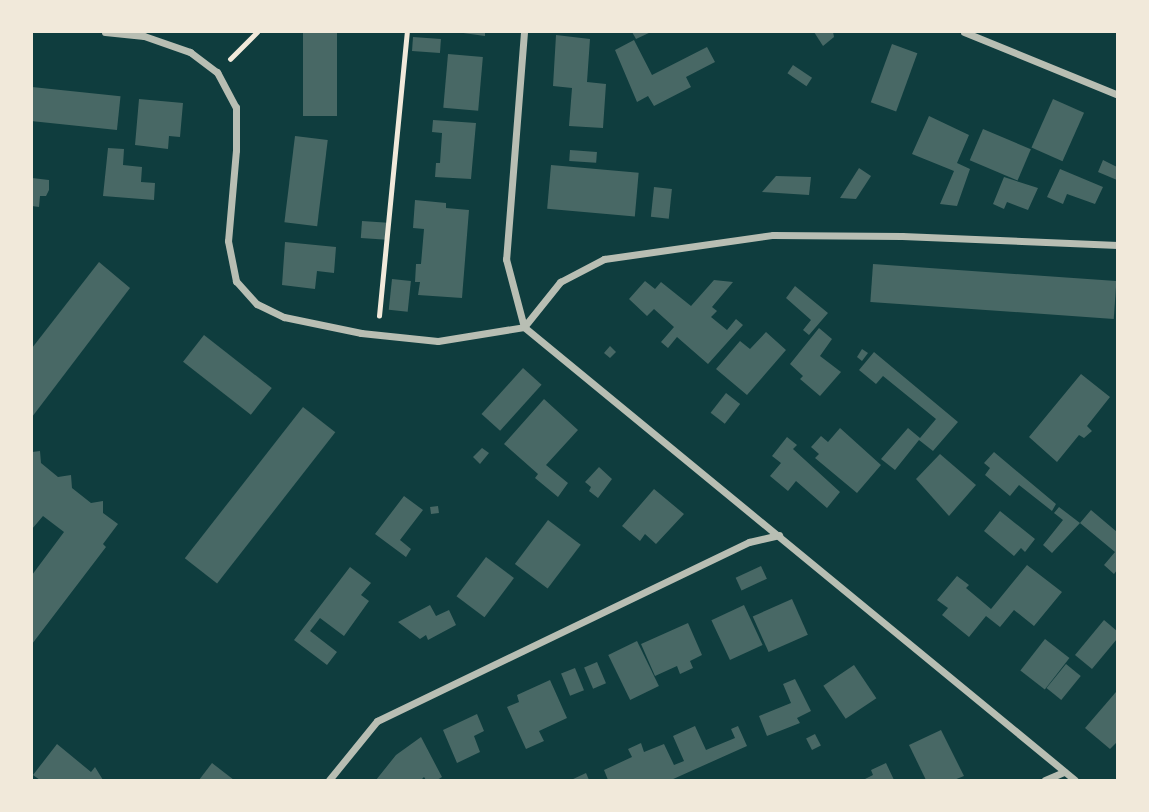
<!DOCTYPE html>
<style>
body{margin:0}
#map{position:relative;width:1149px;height:812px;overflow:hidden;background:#0f3d3e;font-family:"Public Sans",sans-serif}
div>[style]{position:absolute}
.building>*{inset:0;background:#486865;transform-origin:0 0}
.path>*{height:4.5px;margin:-2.25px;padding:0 2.25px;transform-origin:2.25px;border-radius:2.25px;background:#f1e9da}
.minor>*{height:7px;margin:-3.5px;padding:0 3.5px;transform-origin:3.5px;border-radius:3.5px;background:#b8beb3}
span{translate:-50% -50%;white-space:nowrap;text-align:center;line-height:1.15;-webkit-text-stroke:6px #f1e9da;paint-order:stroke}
.frame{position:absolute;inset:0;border:33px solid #f1e9da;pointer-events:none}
</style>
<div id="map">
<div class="building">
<div style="left:303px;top:32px;width:34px;height:84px"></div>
<div style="clip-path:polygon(456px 32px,485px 32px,485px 36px)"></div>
<div style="clip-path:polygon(632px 32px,651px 32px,636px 39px)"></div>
<div style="clip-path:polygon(814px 32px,833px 32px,834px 37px,823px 46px)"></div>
<div style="clip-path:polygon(556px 35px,590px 39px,587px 82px,606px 84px,603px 128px,569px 126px,572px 88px,553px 86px)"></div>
<div style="left:413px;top:37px;width:28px;height:14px;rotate:4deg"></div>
<div style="clip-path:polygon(634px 40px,652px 75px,707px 47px,715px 62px,686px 77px,691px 87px,654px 106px,648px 96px,637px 102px,615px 50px)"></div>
<div style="left:892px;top:44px;width:27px;height:62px;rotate:20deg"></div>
<div style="left:448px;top:54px;width:35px;height:54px;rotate:5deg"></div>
<div style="left:793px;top:65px;width:23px;height:10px;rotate:34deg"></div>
<div style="left:32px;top:87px;width:89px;height:34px;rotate:6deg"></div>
<div style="clip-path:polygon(139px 99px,183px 103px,180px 137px,169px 136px,168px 149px,135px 145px)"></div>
<div style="left:1053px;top:99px;width:34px;height:53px;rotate:24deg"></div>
<div style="clip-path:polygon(929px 116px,969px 135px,957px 163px,970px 169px,957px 206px,940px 204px,954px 171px,912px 154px)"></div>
<div style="clip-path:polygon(433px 120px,476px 123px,471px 179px,435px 177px,436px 163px,440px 163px,442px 133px,432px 132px)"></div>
<div style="left:983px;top:129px;width:52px;height:34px;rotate:23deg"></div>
<div style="left:295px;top:136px;width:33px;height:87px;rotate:7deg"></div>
<div style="clip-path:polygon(108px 148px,124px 149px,123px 165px,142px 167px,141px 182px,155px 183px,154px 200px,103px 196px)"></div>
<div style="left:570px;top:150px;width:27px;height:11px;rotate:4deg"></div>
<div style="clip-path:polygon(1103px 160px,1117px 167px,1117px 180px,1098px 172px)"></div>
<div style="left:551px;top:165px;width:88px;height:44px;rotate:5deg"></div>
<div style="clip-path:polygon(859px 168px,871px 176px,856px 199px,840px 198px)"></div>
<div style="clip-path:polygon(1060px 169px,1103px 187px,1095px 204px,1067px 194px,1063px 204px,1047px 197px)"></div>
<div style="clip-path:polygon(776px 176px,811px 177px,809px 195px,762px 192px)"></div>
<div style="clip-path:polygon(1004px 177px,1038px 188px,1028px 210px,1007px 202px,1004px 209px,993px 204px)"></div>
<div style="clip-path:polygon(32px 178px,49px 180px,49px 190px,46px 196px,40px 196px,39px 207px,32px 206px)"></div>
<div style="left:654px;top:187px;width:18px;height:30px;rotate:6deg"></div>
<div style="clip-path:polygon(415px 200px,446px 203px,446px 208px,469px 210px,462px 298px,418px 295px,420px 282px,415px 282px,416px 264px,421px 264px,424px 229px,413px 228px)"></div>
<div style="left:362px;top:221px;width:26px;height:17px;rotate:4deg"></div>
<div style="clip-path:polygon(285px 242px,336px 247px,334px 273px,317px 271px,315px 289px,282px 285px)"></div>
<div style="clip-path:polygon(99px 262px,130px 288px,32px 417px,32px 348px)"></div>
<div style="left:873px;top:264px;width:244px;height:38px;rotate:4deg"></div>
<div style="left:392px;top:279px;width:19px;height:31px;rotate:6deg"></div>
<div style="clip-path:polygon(714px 280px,733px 282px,712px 307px,717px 311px,711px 317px,727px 330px,736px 319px,743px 325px,708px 364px,677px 337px,668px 348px,661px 342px,674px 327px,654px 309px,647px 316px,629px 299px,645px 281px,655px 289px,661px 282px,691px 306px)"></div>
<div style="clip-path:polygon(795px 286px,828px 313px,809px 335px,803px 330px,811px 320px,786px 298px)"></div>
<div style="clip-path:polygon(819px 328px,832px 339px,820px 356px,841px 372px,820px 396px,800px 379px,803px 376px,790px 364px)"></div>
<div style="clip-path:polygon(766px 332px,786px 350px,747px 395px,716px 369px,740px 341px,750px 349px)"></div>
<div style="left:204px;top:335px;width:86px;height:34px;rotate:38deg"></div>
<div style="clip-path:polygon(610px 346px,616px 352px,610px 358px,604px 353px)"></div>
<div style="clip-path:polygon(862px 349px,868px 353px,862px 361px,857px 357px)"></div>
<div style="clip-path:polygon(874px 352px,958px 422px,933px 451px,919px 440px,895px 470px,881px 459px,908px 428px,920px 438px,936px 419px,883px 376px,876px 384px,859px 370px)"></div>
<div style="left:523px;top:368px;width:25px;height:62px;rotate:42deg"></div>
<div style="clip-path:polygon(1081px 374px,1110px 397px,1087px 426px,1092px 431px,1084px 438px,1079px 435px,1057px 462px,1029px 437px)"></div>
<div style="left:726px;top:393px;width:18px;height:25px;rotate:38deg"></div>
<div style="clip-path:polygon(544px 399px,578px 430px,546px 465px,568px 483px,558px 497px,535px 478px,538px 474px,504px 444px)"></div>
<div style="left:303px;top:407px;width:41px;height:192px;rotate:38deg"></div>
<div style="clip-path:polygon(840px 428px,881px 465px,857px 493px,815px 458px,819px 454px,811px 447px,821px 436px,828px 442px)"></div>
<div style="clip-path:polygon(787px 437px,797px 445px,793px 449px,840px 492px,827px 508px,796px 481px,788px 491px,770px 476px,781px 463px,772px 456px)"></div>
<div style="clip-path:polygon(482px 448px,489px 453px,480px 464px,473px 457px)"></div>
<div style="clip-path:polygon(40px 451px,41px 463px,58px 477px,71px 475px,72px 488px,91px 503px,103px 501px,103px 513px,118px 524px,103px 544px,106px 547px,32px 644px,32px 575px,64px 532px,43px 516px,32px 529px,32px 452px)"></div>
<div style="clip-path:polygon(994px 452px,1056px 504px,1052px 511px,1019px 485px,1010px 496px,985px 475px,990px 468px,984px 463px)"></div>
<div style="clip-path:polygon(940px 454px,976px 485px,949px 516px,916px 479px)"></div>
<div style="clip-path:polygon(599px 467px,612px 479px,598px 498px,589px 491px,591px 487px,585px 482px)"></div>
<div style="clip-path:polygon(654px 489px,684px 514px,656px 544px,645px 534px,640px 541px,622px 526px)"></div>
<div style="clip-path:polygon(404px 496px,423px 510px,400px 540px,411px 549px,406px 557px,375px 534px)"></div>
<div style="left:438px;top:506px;width:7px;height:8px;rotate:82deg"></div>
<div style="clip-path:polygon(1059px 507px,1080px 523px,1052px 553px,1043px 545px,1063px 520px,1054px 513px)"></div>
<div style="clip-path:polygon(1091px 510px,1117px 532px,1117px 570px,1114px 574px,1104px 565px,1115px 552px,1080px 523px)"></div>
<div style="clip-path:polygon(1000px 511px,1035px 539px,1025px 552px,1021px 548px,1014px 556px,984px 531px)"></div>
<div style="left:548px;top:520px;width:41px;height:55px;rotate:37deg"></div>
<div style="left:486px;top:557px;width:35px;height:49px;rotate:37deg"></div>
<div style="clip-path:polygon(1027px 565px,1062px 592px,1034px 626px,1014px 610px,1000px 627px,986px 616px,969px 637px,942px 615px,948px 608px,937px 600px,957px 576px,969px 585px,966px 588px,991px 609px)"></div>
<div style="left:761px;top:566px;width:14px;height:28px;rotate:65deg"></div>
<div style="clip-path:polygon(350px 567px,371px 583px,361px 595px,369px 601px,344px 636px,320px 618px,310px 631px,337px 652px,327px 665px,294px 640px)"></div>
<div style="left:792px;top:599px;width:39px;height:43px;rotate:66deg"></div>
<div style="clip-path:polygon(430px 605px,436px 616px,449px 610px,456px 625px,428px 640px,426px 635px,420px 639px,398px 622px)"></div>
<div style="left:744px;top:605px;width:44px;height:36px;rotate:65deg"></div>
<div style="clip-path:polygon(1104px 620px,1117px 631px,1117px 639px,1092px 669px,1075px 655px)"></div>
<div style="clip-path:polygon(688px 623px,702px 655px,690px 661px,693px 668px,680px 674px,677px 666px,655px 676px,641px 644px)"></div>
<div style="left:1045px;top:639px;width:31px;height:40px;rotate:38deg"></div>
<div style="left:637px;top:641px;width:50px;height:32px;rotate:64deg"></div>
<div style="left:597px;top:662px;width:23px;height:14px;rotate:67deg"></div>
<div style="left:1066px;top:664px;width:19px;height:31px;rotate:39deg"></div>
<div style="left:854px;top:665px;width:40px;height:37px;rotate:56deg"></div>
<div style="left:575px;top:668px;width:24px;height:15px;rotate:68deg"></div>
<div style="clip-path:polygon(795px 679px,811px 711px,797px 718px,800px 723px,767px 736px,759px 716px,791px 703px,783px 684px)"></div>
<div style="clip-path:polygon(550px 680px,567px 718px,539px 731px,544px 741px,526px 749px,507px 707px,519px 702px,517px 695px)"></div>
<div style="clip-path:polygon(1116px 692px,1117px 742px,1110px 749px,1085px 728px)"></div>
<div style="clip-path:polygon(477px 714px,484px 731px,474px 736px,480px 752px,457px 763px,443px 730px)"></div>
<div style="clip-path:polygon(695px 726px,706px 750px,735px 738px,731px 729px,738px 726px,747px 746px,671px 780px,608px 780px,604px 770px,632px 757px,628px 749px,641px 743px,644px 752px,664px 744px,674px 765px,684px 761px,673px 736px)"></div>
<div style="clip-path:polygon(941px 730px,964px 776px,954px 780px,926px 780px,909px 745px)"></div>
<div style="left:815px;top:734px;width:13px;height:10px;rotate:63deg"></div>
<div style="clip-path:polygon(421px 737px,442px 777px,437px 780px,426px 780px,424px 777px,421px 780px,376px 780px,396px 755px)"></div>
<div style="clip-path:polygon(57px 744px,91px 772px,95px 767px,103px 780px,40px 780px,33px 775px)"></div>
<div style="clip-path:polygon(212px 763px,234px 780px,199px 780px)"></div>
<div style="clip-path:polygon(886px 763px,894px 780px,863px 780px,873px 775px,871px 770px)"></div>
<div style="clip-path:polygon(586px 773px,589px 780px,571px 780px)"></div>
</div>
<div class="path">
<div style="left:230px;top:59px;width:38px;rotate:-45deg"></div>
<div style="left:379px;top:316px;width:285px;rotate:-84.4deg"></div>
</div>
<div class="minor">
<div style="left:105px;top:32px;width:39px;rotate:6deg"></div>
<div style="left:144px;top:36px;width:49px;rotate:19.2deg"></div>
<div style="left:190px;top:52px;width:34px;rotate:37deg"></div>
<div style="left:217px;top:72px;width:40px;rotate:62deg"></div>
<div style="left:236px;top:107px;width:43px;rotate:90deg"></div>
<div style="left:236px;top:150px;width:91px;rotate:95deg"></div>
<div style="left:228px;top:241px;width:41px;rotate:78.7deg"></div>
<div style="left:236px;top:281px;width:31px;rotate:48deg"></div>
<div style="left:257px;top:304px;width:30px;rotate:26deg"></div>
<div style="left:284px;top:317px;width:79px;rotate:11.7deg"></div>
<div style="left:361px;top:333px;width:77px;rotate:5.9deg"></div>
<div style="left:438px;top:341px;width:87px;rotate:-9.2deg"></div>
<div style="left:524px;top:32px;width:228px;rotate:94.5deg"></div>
<div style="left:506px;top:259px;width:70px;rotate:75.2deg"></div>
<div style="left:964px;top:32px;width:166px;rotate:22.2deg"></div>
<div style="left:524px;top:327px;width:713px;rotate:39.43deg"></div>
<div style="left:524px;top:327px;width:58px;rotate:-51.3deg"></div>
<div style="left:560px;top:282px;width:50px;rotate:-27.6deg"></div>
<div style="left:604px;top:259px;width:171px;rotate:-8.1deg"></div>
<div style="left:773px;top:235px;width:129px;rotate:0.4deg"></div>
<div style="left:902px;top:236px;width:216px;rotate:2.4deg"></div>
<div style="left:329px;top:780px;width:76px;rotate:-50.9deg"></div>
<div style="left:377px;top:721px;width:413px;rotate:-25.7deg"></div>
<div style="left:749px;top:542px;width:31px;rotate:-13deg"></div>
<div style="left:1045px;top:780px;width:21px;rotate:-23deg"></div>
</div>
<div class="frame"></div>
</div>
